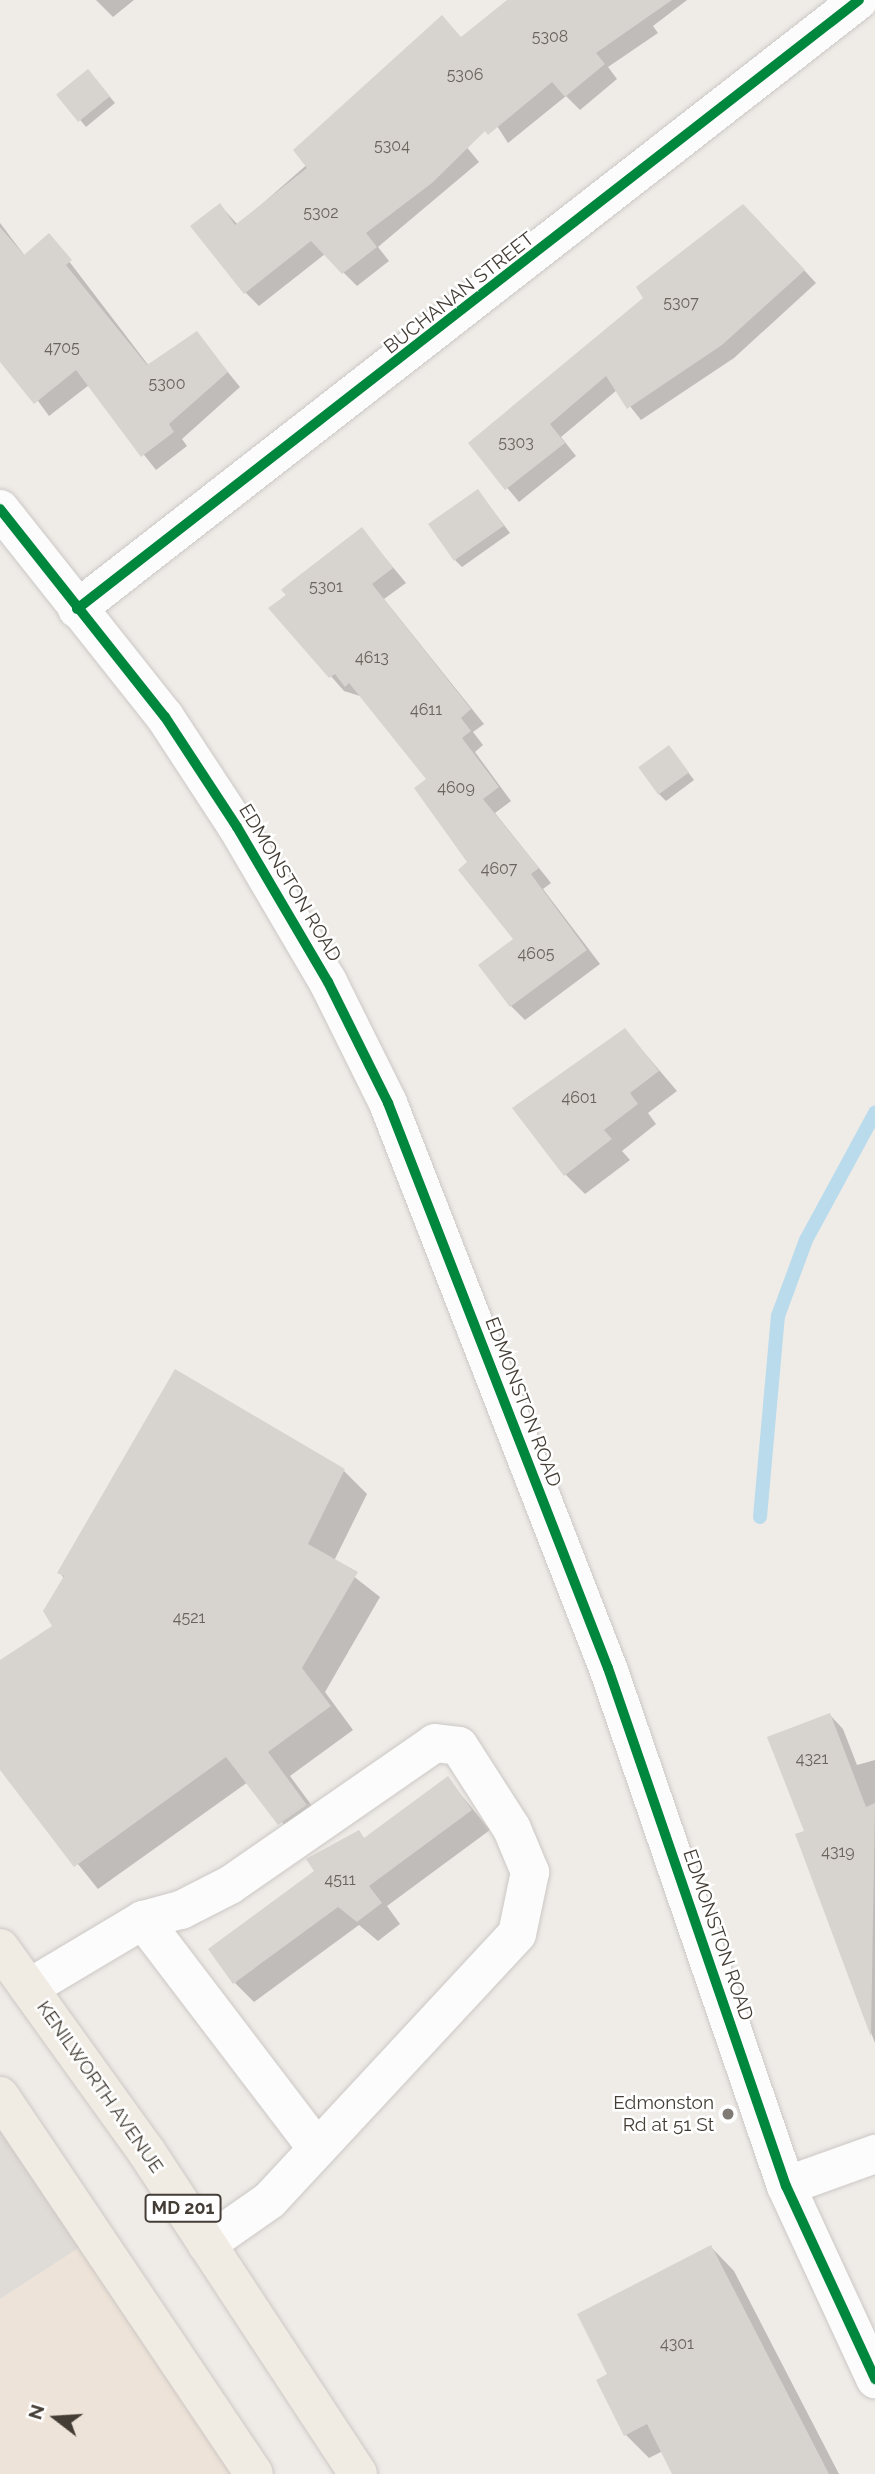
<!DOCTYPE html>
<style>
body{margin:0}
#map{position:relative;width:875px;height:2474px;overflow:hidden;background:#efece8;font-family:Raleway,sans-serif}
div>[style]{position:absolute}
.commercial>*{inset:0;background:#eee3d8}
.industrial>*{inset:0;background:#dfdbd6}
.shadow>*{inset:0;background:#0003}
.stream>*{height:14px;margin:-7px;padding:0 7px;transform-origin:7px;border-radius:7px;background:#badbeb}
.building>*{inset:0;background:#d7d3cf;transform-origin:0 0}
.roads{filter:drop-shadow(0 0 2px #ccc8c5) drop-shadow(0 0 2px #ccc8c5)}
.minor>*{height:38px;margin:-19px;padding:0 19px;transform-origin:19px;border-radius:19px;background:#fdfcfc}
.major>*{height:38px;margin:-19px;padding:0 19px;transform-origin:19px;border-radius:19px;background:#f0ebe3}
.cycleway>*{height:10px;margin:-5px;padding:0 5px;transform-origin:5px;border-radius:5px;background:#00873e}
.dots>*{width:19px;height:19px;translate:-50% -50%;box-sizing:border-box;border:4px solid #fff;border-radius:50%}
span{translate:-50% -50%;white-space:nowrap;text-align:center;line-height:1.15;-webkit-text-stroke:5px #fff;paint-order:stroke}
.number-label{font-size:16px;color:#6a645d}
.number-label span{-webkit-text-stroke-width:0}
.shield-label span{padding:2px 5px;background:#fff;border:2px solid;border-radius:5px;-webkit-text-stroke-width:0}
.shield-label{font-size:18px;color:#443d35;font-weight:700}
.street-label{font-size:19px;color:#443d35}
.poi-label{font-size:19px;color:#443d35}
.right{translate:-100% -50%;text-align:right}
.north{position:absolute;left:21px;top:2383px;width:70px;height:70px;-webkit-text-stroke:5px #fff;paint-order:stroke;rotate:287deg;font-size:19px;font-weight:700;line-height:28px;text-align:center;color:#443d35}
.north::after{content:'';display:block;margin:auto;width:24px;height:32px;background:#443d35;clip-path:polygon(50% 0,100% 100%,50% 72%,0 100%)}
</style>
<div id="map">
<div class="commercial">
<div style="clip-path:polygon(97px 2236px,254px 2474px,0 2474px,0 2299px)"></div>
</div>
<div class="industrial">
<div style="clip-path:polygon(0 2096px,97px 2236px,0 2299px)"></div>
</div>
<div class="shadow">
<div style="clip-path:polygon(96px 0,134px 0,113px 17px)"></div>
<div style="clip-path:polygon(510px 0,687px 0,653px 26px,658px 33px,608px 67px,617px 79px,580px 110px,566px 96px,508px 143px,448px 50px)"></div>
<div style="clip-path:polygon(408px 76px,479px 162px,378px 247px,389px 261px,357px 286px,325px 254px,259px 306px,245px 292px,220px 205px,238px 225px)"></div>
<div style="clip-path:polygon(94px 78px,115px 103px,86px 127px,59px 94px)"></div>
<div style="clip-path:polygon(756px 218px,816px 283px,734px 358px,641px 420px,617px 390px,561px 437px,576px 456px,519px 502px,470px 443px)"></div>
<div style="clip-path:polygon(0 223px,25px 256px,49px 235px,149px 366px,197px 334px,240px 387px,182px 439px,187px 446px,156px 470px,89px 385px,49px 416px,0 349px)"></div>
<div style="clip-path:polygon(478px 491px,510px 533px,462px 567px,455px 560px)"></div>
<div style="clip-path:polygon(362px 530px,406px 583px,384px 599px,484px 724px,473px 732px,483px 745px,475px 752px,511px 801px,495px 813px,551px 883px,543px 889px,600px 964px,525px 1020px,511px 1006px,515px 939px,429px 779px,363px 697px,344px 691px,271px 608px)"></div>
<div style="clip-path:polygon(669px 747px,694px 780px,666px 801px,659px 794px)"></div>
<div style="clip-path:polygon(625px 1030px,677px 1091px,648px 1113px,656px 1124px,622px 1151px,630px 1160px,585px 1194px,565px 1174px)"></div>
<div style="clip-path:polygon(344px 1471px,367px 1494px,334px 1561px,380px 1597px,325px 1692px,353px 1730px,290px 1776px,329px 1829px,303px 1847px,248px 1782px,98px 1889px,0 1767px,0 1664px,54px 1626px,64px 1578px,59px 1572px)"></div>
<div style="clip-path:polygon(830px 1715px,843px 1729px,857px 1765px,875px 1760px,875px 2043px,797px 1835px,806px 1832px)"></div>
<div style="clip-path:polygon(448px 1779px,490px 1830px,387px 1906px,400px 1924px,378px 1941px,359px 1925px,254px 2002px,235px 1983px,316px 1872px,308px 1860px,358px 1832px,365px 1839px)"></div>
<div style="clip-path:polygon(711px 2247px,734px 2271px,839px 2474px,674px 2474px,663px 2451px,649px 2458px,626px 2435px,610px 2375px)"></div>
</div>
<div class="stream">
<div style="left:760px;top:1517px;width:202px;rotate:-84.9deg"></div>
<div style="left:778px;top:1316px;width:81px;rotate:-69.8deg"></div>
<div style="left:806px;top:1240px;width:145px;rotate:-61.5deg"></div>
</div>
<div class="building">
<div style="clip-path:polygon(507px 0,672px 0,596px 53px,605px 64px,565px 97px,552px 82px,488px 135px,485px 131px,432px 183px,366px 233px,377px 247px,342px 274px,311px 241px,244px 294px,190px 226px,220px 203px,235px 225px,307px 168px,293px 150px,442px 15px,461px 37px)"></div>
<div style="left:88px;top:69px;width:35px;height:41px;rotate:51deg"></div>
<div style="clip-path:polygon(743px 204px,805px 270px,722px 345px,627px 409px,606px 376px,550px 424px,565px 443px,505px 490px,468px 443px,643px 298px,636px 287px)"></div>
<div style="clip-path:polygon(0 227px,24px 255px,49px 233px,72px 260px,66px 265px,147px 365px,197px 331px,228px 372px,169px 424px,174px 432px,141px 457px,76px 370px,34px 404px,0 362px)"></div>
<div style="left:478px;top:489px;width:45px;height:61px;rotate:55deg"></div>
<div style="clip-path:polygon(362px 527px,393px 568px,372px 584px,471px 709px,461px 718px,471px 731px,462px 738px,499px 787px,483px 799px,539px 868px,531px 874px,587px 950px,510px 1007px,478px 965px,513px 939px,458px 870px,467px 862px,414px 788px,426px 779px,349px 683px,345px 687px,335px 674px,329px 678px,268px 608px,286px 595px,281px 590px,288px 584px)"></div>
<div style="left:669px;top:745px;width:34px;height:38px;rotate:54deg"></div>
<div style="clip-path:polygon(625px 1028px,659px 1071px,630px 1093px,638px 1104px,604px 1130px,612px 1139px,564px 1176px,512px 1108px)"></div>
<div style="clip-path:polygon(175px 1369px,345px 1469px,308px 1544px,358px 1572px,302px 1668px,331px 1706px,268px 1752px,307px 1805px,278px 1825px,226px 1757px,74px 1867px,0 1770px,0 1660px,52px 1626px,43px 1611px,64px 1576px,57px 1573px)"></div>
<div style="clip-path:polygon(830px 1713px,866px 1807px,875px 1803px,871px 2037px,795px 1834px,804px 1831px,767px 1737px)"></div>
<div style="clip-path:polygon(448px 1776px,472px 1810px,369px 1886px,382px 1903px,357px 1922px,338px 1907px,233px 1984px,208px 1949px,314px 1871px,306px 1859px,359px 1830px,364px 1838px)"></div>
<div style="clip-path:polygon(711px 2245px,829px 2474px,672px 2474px,647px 2424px,624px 2436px,596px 2380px,607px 2374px,577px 2314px)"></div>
</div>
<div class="roads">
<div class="minor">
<div style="left:0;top:509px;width:265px;rotate:51.6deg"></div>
<div style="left:165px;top:717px;width:131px;rotate:56.8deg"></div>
<div style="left:237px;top:827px;width:180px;rotate:59.6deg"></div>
<div style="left:328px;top:982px;width:135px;rotate:63.6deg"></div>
<div style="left:388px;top:1103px;width:606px;rotate:68.73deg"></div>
<div style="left:608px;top:1668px;width:548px;rotate:71.04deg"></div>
<div style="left:786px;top:2186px;width:213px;rotate:65.2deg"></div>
<div style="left:77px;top:609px;width:991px;rotate:-37.91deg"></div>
<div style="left:143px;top:1920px;width:287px;rotate:52.7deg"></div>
<div style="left:29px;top:1988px;width:133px;rotate:-30.8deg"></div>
<div style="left:143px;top:1920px;width:39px;rotate:-15deg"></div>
<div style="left:181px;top:1910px;width:55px;rotate:-27deg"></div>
<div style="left:230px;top:1885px;width:249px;rotate:-34.7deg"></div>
<div style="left:435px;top:1743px;width:24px;rotate:7deg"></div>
<div style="left:459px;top:1746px;width:98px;rotate:57.4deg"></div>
<div style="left:512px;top:1829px;width:47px;rotate:67.3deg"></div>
<div style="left:530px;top:1872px;width:63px;rotate:101.8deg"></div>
<div style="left:517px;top:1934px;width:363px;rotate:132.9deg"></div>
<div style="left:270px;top:2200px;width:77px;rotate:145.1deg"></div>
<div style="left:786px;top:2186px;width:95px;rotate:-19.8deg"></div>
</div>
<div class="major">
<div style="left:0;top:1948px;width:250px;rotate:54.3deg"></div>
<div style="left:146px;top:2151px;width:386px;rotate:56.7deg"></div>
<div style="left:0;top:2096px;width:455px;rotate:56.1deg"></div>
</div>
</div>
<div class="cycleway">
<div style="left:0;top:509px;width:265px;rotate:51.6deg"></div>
<div style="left:165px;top:717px;width:131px;rotate:56.8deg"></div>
<div style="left:237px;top:827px;width:180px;rotate:59.6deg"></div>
<div style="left:328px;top:982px;width:135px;rotate:63.6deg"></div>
<div style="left:388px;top:1103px;width:606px;rotate:68.73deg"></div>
<div style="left:608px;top:1668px;width:548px;rotate:71.04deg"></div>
<div style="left:786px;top:2186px;width:213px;rotate:65.2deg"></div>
<div style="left:77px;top:609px;width:991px;rotate:-37.91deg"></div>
</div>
<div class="dots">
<div style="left:728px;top:2114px;background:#807a74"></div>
</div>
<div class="number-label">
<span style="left:550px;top:37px">5308</span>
<span style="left:465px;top:75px">5306</span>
<span style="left:392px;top:146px">5304</span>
<span style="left:321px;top:213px">5302</span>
<span style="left:681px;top:303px">5307</span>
<span style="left:62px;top:348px">4705</span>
<span style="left:167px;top:384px">5300</span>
<span style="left:516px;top:443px">5303</span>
<span style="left:326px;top:587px">5301</span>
<span style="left:372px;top:658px">4613</span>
<span style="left:426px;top:710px">4611</span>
<span style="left:456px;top:788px">4609</span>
<span style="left:499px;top:869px">4607</span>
<span style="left:536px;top:954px">4605</span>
<span style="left:579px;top:1098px">4601</span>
<span style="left:189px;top:1618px">4521</span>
<span style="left:812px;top:1759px">4321</span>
<span style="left:838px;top:1852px">4319</span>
<span style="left:340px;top:1880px">4511</span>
<span style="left:677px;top:2344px">4301</span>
</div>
<div class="shield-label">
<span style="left:183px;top:2208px">MD 201</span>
</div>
<div class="street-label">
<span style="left:459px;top:293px;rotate:-38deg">BUCHANAN STREET</span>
<span style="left:290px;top:883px;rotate:59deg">EDMONSTON ROAD</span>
<span style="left:523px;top:1402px;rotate:69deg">EDMONSTON ROAD</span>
<span style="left:718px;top:1935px;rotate:71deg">EDMONSTON ROAD</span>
<span style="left:100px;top:2087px;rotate:55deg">KENILWORTH AVENUE</span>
</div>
<div class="poi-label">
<span class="right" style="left:714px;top:2114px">Edmonston<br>Rd at 51 St</span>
</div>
<div class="north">N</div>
</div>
